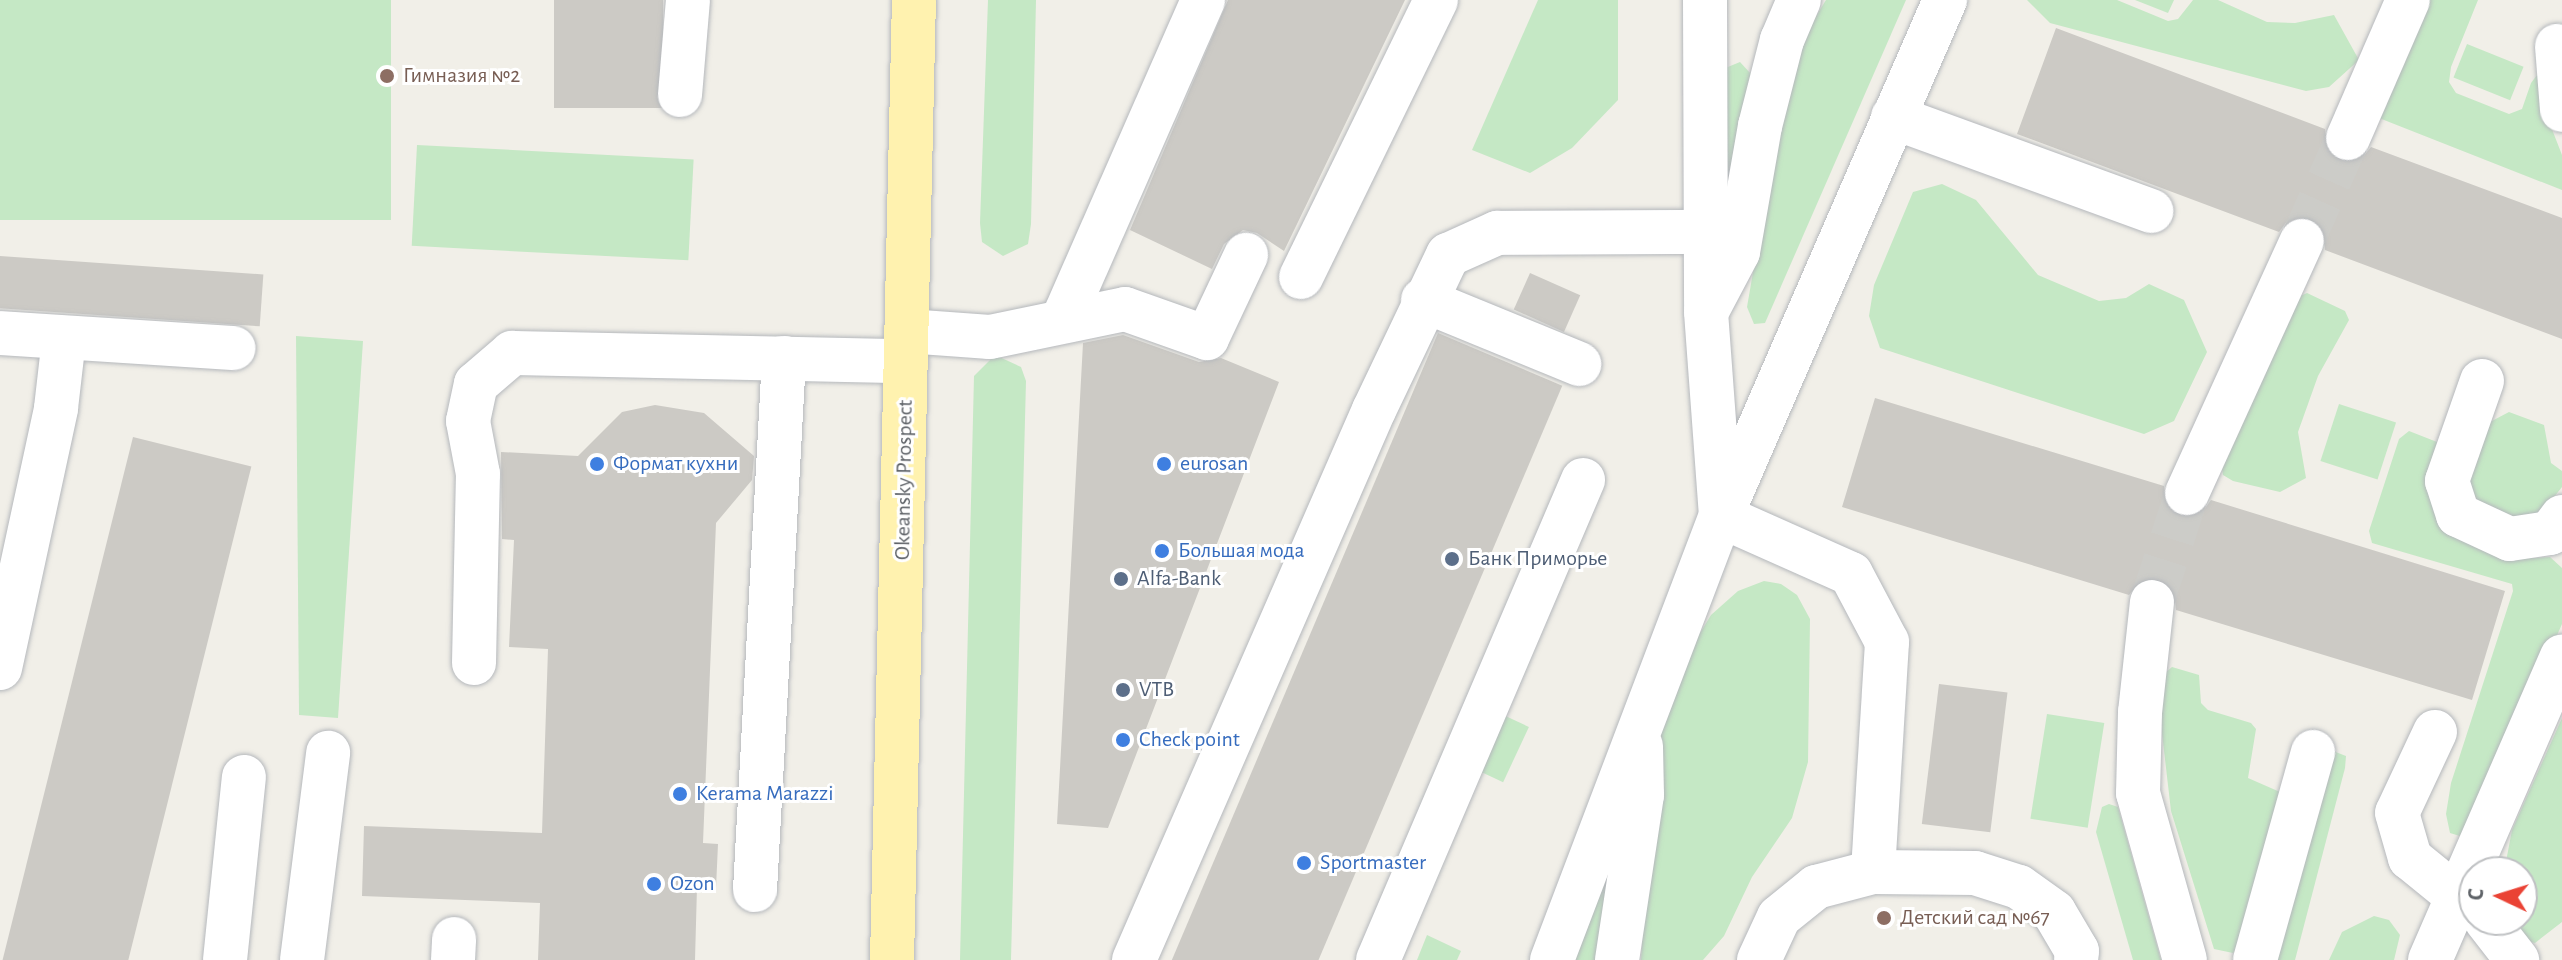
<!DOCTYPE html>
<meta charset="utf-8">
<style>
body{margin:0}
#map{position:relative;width:2562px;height:960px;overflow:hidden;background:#f1efe8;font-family:"Alegreya Sans",sans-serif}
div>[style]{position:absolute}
.green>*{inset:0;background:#c5e8c5;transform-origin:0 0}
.building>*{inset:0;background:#cccac5;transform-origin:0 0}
.minor-tunnel>*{height:44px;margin-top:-22px;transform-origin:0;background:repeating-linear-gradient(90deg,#ccccc8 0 44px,transparent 0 66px)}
.roads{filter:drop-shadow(0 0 2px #b5b8bc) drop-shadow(0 0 2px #b5b8bc)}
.minor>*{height:44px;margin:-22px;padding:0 22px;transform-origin:22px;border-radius:22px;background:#fff}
.major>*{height:44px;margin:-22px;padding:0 22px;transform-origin:22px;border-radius:22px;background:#fff2af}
.dots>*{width:22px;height:22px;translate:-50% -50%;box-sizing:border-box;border:4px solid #fff;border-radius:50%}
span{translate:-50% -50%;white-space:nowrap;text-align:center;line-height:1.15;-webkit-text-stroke:6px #fff;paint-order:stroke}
.education-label{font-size:22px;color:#785e54}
.left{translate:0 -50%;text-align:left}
.shop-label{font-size:22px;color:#366cbe}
.street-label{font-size:22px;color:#5f6368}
.service-label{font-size:22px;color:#4e5e75}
.north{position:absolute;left:2458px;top:856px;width:80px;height:80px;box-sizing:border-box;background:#fff;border:2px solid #bfc1c3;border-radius:50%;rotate:274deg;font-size:22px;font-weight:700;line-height:32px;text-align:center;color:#5f6368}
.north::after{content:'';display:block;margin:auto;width:28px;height:36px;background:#ea4335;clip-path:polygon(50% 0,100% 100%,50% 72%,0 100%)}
</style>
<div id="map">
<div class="green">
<div style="left:0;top:0;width:391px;height:220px"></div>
<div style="clip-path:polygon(988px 0,1036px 0,1031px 224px,1028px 244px,1003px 256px,982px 242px,980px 223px)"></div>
<div style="clip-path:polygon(1538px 0,1618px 0,1618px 100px,1572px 148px,1530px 173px,1472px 150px)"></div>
<div style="clip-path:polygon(1826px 0,1906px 0,1765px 323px,1754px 324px,1747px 307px,1780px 117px,1802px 39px)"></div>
<div style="clip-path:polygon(2027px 0,2117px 0,2168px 21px,2178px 19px,2193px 0,2218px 0,2267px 22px,2295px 23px,2334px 15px,2359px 60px,2329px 87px,2306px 91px,2050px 23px)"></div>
<div style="clip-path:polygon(2135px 0,2174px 0,2168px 13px)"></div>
<div style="clip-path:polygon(2427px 0,2478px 0,2451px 67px,2449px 82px,2456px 93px,2509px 114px,2522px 109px,2531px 83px,2537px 75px,2544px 77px,2548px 119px,2562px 155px,2562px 190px,2379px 118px)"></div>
<div style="left:2467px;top:44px;width:61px;height:36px;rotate:22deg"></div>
<div style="clip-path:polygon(1740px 62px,1751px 74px,1727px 191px,1723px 69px)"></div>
<div style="left:417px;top:145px;width:277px;height:101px;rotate:3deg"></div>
<div style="clip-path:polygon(1942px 184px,1976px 200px,2038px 275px,2099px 301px,2126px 298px,2149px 284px,2184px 300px,2207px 352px,2174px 421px,2144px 434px,1880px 348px,1869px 316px,1874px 285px,1913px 192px)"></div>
<div style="clip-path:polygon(2307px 293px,2345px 311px,2349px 320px,2318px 376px,2298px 432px,2306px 478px,2280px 492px,2233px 481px,2223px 475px,2221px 460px,2296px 298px)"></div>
<div style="clip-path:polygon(296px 336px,363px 341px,338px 718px,299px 715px)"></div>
<div style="clip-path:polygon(995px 355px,1021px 367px,1026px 381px,1011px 960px,960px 960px,974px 376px)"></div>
<div style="left:2339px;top:404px;width:60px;height:60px;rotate:18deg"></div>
<div style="clip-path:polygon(2509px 412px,2544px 425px,2551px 463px,2562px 471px,2562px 487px,2542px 512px,2514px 521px,2474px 502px,2467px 481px,2490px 422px)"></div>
<div style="clip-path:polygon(2409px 431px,2437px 442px,2438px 459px,2531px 558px,2550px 557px,2562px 568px,2562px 624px,2472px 828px,2463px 837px,2450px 833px,2446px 814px,2451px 783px,2513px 591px,2512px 584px,2372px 543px,2369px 531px,2399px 439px)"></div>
<div style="clip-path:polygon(1764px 581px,1781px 584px,1797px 595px,1810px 619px,1808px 762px,1792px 818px,1752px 877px,1724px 936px,1703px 960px,1641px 960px,1655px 735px,1671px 681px,1711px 615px,1738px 591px)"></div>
<div style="clip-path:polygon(2172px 667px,2199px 675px,2201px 703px,2208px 710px,2251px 723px,2256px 729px,2248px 778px,2280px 792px,2242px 945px,2233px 953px,2214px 949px,2171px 811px,2160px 716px,2165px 673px)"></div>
<div style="left:1499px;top:713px;width:33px;height:61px;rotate:25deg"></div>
<div style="left:2047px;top:714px;width:58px;height:106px;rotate:9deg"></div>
<div style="clip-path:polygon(2562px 718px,2562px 922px,2535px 943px,2520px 939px,2510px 920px,2522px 920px,2522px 872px,2504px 872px,2512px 830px)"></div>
<div style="clip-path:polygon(2333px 751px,2346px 756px,2345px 768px,2295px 960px,2272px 960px)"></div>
<div style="clip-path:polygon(2109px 804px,2118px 807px,2161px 960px,2133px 960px,2096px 832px,2102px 807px)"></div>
<div style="clip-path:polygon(1619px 830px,1607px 960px,1565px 960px)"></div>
<div style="clip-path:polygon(2374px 916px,2389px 920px,2400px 935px,2394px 960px,2329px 960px,2342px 932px)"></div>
<div style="clip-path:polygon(1427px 935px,1461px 951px,1457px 960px,1417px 960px)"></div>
</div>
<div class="building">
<div style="left:554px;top:0;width:109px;height:108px"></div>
<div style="clip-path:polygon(1228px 0,1405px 0,1284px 251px,1257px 233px,1243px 230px,1224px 244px,1212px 269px,1130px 230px)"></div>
<div style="clip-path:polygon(2056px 28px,2325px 129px,2328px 152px,2339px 161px,2362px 158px,2371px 147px,2562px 218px,2562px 339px,2325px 250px,2323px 227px,2312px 218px,2288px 220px,2279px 232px,2017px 134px)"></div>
<div style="left:0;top:256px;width:264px;height:52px;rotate:4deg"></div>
<div style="left:1530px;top:273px;width:55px;height:40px;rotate:24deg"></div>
<div style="left:1438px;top:333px;width:135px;height:685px;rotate:23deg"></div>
<div style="clip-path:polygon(1123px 335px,1199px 362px,1221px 358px,1279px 382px,1108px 828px,1057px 824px,1083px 343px)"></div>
<div style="clip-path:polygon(1875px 398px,2164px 486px,2166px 507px,2177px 516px,2201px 514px,2211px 500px,2505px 591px,2472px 700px,2176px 610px,2174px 591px,2155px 577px,2141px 580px,2129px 595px,1842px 507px)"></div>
<div style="clip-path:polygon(655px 405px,704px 413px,754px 456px,752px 480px,716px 523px,703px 843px,718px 844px,716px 888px,697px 887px,695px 960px,538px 960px,540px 903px,362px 896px,364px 826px,542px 833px,548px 649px,509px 647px,514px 540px,502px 539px,501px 452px,578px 456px,622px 412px)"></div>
<div style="left:133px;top:437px;width:122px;height:539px;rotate:14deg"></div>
<div style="left:1939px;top:684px;width:69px;height:141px;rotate:7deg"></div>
</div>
<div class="minor-tunnel">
<div style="left:2302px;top:241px;width:113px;rotate:-65.9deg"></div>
<div style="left:2152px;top:602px;width:114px;rotate:-72.2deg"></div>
</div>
<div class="roads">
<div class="minor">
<div style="left:1705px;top:0;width:312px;rotate:89.8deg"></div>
<div style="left:1706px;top:312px;width:205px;rotate:85.8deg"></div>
<div style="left:1721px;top:516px;width:142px;rotate:24deg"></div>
<div style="left:1851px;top:574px;width:77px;rotate:62.1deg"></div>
<div style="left:1887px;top:642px;width:230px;rotate:93.5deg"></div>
<div style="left:2557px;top:46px;width:64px;rotate:85.5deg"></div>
<div style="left:680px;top:95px;width:95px;rotate:-85.2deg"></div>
<div style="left:1893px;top:117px;width:275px;rotate:20deg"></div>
<div style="left:2348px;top:138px;width:150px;rotate:-66.5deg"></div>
<div style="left:1301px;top:277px;width:308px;rotate:-64deg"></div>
<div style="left:1423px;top:300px;width:169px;rotate:22.3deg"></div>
<div style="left:1709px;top:307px;width:62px;rotate:-62.2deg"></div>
<div style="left:1738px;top:252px;width:128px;rotate:-80.1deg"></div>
<div style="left:1760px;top:126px;width:89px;rotate:-75.7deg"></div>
<div style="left:1782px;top:40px;width:43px;rotate:-67deg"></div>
<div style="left:1064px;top:317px;width:346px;rotate:-66.3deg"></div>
<div style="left:907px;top:331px;width:83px;rotate:4.1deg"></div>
<div style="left:990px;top:337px;width:138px;rotate:-11.7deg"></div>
<div style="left:1125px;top:309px;width:87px;rotate:19.5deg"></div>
<div style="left:1207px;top:338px;width:92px;rotate:-64.8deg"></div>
<div style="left:0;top:333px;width:234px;rotate:3.7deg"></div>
<div style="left:2482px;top:381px;width:106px;rotate:109.3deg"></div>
<div style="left:2447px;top:481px;width:36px;rotate:72deg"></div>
<div style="left:2458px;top:515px;width:57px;rotate:24.8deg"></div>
<div style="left:2510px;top:539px;width:40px;rotate:-8.5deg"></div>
<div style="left:2550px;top:533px;width:20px;rotate:-53deg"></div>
<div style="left:2187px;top:493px;width:277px;rotate:-65.5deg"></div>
<div style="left:2152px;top:602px;width:111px;rotate:96.2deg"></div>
<div style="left:2140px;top:712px;width:81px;rotate:91.4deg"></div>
<div style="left:2138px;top:793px;width:173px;rotate:74.3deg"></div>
<div style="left:474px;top:663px;width:189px;rotate:-88.8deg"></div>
<div style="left:478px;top:474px;width:54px;rotate:-100.7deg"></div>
<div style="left:468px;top:421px;width:38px;rotate:-78deg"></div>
<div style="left:476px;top:384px;width:48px;rotate:-40.7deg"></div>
<div style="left:512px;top:353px;width:394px;rotate:1.2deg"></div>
<div style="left:0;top:668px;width:266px;rotate:-77.8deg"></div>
<div style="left:56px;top:408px;width:69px;rotate:-83.4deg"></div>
<div style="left:2435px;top:732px;width:89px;rotate:115.1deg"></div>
<div style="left:2397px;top:813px;width:47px;rotate:73.9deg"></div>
<div style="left:2410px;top:858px;width:82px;rotate:39.1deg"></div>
<div style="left:755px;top:890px;width:533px;rotate:-86.88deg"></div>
<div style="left:2486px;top:920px;width:51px;rotate:52.2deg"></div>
<div style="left:225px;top:960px;width:184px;rotate:-84.1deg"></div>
<div style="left:302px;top:960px;width:209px;rotate:-82.8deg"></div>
<div style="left:453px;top:960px;width:21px;rotate:-87deg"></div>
<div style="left:1134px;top:960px;width:600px;rotate:-66.43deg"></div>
<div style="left:1374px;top:410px;width:172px;rotate:-64.5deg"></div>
<div style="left:1448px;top:255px;width:54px;rotate:-24.2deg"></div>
<div style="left:1497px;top:233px;width:208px;rotate:-0.3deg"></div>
<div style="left:1378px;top:960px;width:522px;rotate:-66.87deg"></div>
<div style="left:1552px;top:960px;width:475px;rotate:-69.2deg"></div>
<div style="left:1721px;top:516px;width:563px;rotate:-66.53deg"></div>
<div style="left:1617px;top:960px;width:167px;rotate:-81.4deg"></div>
<div style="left:1642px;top:795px;width:49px;rotate:-91.2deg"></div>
<div style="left:1759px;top:960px;width:47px;rotate:-65.1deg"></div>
<div style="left:1779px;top:917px;width:48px;rotate:-39deg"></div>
<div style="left:1816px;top:887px;width:59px;rotate:-14.7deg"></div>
<div style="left:1873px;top:872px;width:102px;rotate:0.6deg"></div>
<div style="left:1975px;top:873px;width:46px;rotate:17.7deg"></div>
<div style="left:2019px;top:887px;width:43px;rotate:35.5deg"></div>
<div style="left:2054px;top:912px;width:45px;rotate:59.5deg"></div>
<div style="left:2077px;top:951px;width:9px;rotate:96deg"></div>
<div style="left:2255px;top:960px;width:216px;rotate:-74.4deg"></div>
<div style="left:2430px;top:960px;width:331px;rotate:-66.5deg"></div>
</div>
<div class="major">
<div style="left:892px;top:960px;width:960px;rotate:-88.69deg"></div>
</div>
</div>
<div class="dots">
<div style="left:387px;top:76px;background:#8d6e63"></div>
<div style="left:597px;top:464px;background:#3f7fe0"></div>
<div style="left:1164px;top:464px;background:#3f7fe0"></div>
<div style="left:1162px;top:551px;background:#3f7fe0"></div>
<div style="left:1452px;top:559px;background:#5c6f8a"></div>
<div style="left:1121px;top:579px;background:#5c6f8a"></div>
<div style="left:1123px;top:690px;background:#5c6f8a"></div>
<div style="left:1123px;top:740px;background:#3f7fe0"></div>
<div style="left:680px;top:794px;background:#3f7fe0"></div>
<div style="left:1304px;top:863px;background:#3f7fe0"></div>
<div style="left:654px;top:884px;background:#3f7fe0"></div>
<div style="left:1884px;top:918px;background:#8d6e63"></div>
</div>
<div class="education-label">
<span class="left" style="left:403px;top:76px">Гимназия №2</span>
<span class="left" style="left:1900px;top:918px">Детский сад №67</span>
</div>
<div class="shop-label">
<span class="left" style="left:613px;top:464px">Формат кухни</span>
<span class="left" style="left:1180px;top:464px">eurosan</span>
<span class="left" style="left:1178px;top:551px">Большая мода</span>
<span class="left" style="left:1139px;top:740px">Check point</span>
<span class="left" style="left:696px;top:794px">Kerama Marazzi</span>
<span class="left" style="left:1320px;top:863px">Sportmaster</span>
<span class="left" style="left:670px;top:884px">Ozon</span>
</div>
<div class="street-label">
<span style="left:904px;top:480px;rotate:-89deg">Okeansky Prospect</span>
</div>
<div class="service-label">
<span class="left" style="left:1468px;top:559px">Банк Приморье</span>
<span class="left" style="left:1137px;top:579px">Alfa-Bank</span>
<span class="left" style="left:1139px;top:690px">VTB</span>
</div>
<div class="north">С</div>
</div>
